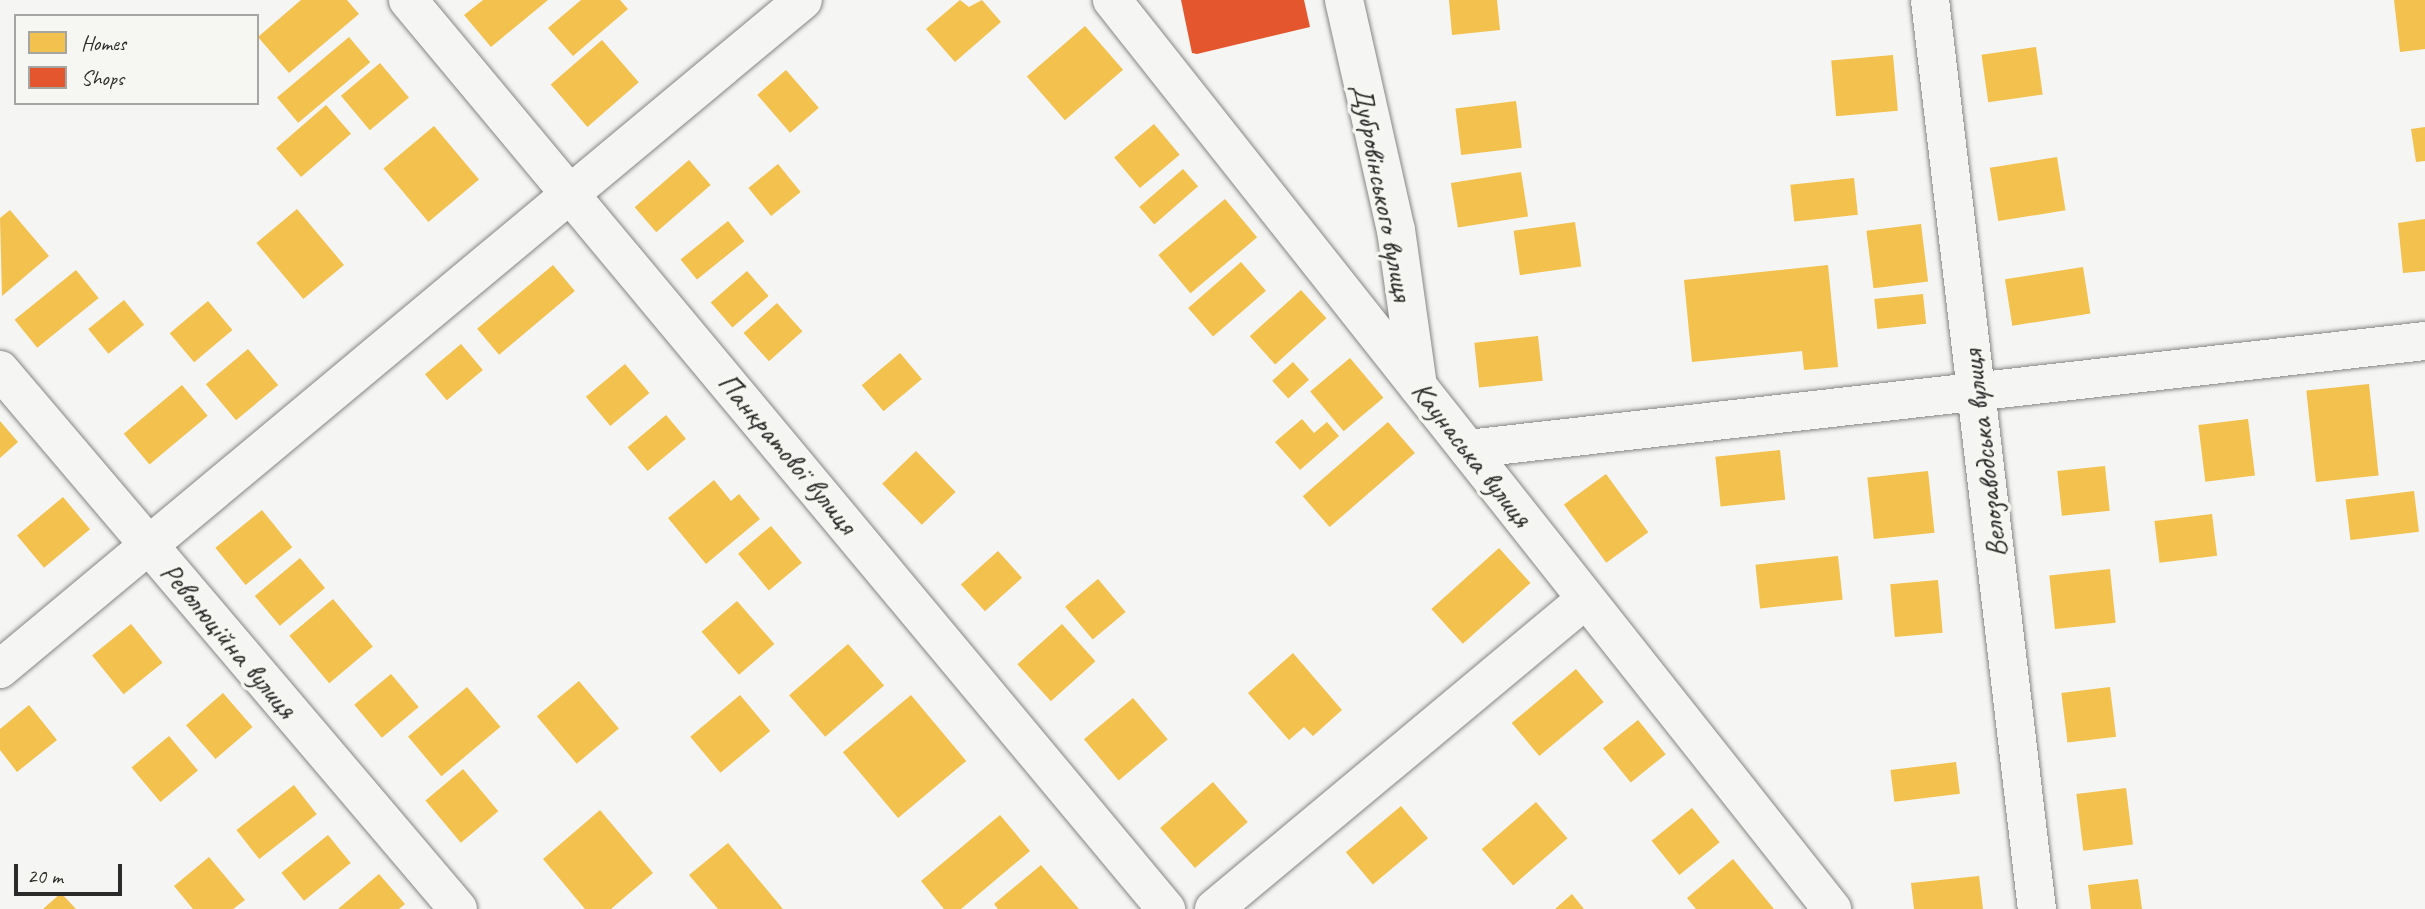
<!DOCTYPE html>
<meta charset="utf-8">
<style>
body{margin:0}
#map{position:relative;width:2425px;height:909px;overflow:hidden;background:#f5f5f3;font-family:Caveat,sans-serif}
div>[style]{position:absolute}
.homes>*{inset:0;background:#f2c14e;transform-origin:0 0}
.shops>*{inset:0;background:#e4572e}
.roads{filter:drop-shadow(0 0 2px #868685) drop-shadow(0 0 2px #868685)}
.minor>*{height:38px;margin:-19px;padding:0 19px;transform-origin:19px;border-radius:19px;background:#f5f5f3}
span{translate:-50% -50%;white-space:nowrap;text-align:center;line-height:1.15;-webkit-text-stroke:7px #f6f6f2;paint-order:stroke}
.street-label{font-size:30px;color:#2b2b2b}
.legend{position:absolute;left:14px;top:14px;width:245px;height:91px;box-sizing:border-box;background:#f6f6f2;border:2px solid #a5a5a2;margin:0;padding:9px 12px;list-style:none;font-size:21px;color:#2b2b2b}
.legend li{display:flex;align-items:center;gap:14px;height:35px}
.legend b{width:35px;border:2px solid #a5a5a2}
.scale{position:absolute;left:14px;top:864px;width:108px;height:32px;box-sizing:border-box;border:4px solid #2b2b2b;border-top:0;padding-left:9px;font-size:21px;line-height:24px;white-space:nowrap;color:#2b2b2b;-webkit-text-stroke:5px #f6f6f2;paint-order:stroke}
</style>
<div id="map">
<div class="homes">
<div style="clip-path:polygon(301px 0,347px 0,359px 14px,289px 73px,258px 37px)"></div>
<div style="clip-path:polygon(483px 0,548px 0,491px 47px,464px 15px)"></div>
<div style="clip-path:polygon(581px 0,620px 0,628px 9px,573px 56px,548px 28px)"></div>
<div style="clip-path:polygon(960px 0,969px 7px,982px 0,1001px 22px,955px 62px,926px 29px)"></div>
<div style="clip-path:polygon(1449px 0,1497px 0,1500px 30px,1452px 35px)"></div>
<div style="clip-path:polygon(2394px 0,2425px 0,2425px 49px,2400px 52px)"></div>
<div style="left:1085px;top:26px;width:58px;height:77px;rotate:49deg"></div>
<div style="left:349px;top:37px;width:33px;height:94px;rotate:50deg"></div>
<div style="left:602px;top:40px;width:56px;height:68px;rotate:49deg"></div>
<div style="left:2036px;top:47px;width:48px;height:55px;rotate:82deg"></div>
<div style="left:1893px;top:55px;width:56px;height:62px;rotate:85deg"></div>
<div style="left:380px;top:63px;width:45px;height:51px;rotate:50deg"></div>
<div style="left:786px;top:70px;width:50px;height:38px;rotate:49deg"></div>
<div style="left:1516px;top:101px;width:47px;height:61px;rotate:83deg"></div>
<div style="left:326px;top:105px;width:38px;height:66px;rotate:49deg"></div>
<div style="left:1154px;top:124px;width:40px;height:52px;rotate:50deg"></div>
<div style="left:434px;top:126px;width:70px;height:66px;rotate:50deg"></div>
<div style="clip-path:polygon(2425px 127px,2425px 161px,2416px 162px,2411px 129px)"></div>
<div style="left:2057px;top:157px;width:54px;height:68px;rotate:81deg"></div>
<div style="left:689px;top:160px;width:33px;height:72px;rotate:49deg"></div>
<div style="left:778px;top:164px;width:36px;height:38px;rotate:51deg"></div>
<div style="left:1183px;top:169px;width:23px;height:58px;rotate:49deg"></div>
<div style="left:1521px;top:172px;width:45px;height:71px;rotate:81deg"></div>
<div style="left:1854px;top:178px;width:37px;height:64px;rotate:84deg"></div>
<div style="left:1225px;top:199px;width:50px;height:87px;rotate:50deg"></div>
<div style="left:297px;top:209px;width:73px;height:53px;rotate:50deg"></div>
<div style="clip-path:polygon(10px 210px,49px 256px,2px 296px,0 218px)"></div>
<div style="clip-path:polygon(2425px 219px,2425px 271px,2403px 273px,2398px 223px)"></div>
<div style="left:728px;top:221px;width:26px;height:61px;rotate:51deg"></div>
<div style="left:1575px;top:222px;width:45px;height:62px;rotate:82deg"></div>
<div style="left:1921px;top:224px;width:58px;height:55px;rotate:83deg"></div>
<div style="left:1241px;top:262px;width:38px;height:70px;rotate:49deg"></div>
<div style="left:553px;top:265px;width:34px;height:99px;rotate:50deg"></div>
<div style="clip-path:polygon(1828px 265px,1838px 367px,1804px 370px,1802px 351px,1692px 362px,1684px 280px)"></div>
<div style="left:2083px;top:267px;width:47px;height:79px;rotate:81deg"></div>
<div style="left:76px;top:270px;width:36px;height:79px;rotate:51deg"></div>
<div style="left:747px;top:271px;width:33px;height:48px;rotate:49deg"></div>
<div style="left:1301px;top:290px;width:38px;height:69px;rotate:48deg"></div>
<div style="left:1923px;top:294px;width:30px;height:49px;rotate:84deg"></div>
<div style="left:124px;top:300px;width:32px;height:46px;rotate:51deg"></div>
<div style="left:208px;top:301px;width:38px;height:50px;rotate:50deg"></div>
<div style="left:777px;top:303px;width:38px;height:45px;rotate:48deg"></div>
<div style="left:1538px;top:336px;width:45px;height:64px;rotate:84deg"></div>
<div style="left:461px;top:344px;width:34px;height:47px;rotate:50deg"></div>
<div style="left:248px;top:349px;width:47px;height:55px;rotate:50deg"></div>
<div style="left:900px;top:353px;width:34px;height:50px;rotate:50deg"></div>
<div style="left:1350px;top:358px;width:52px;height:52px;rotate:50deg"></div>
<div style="left:1293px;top:362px;width:24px;height:28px;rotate:48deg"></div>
<div style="left:625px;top:364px;width:38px;height:51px;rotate:50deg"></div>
<div style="left:2369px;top:384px;width:92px;height:63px;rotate:84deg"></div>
<div style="left:182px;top:385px;width:40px;height:76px;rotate:50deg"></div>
<div style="left:666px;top:415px;width:31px;height:50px;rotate:50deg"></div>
<div style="clip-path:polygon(1302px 419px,1314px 433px,1327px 422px,1339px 436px,1300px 470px,1275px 442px)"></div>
<div style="left:2248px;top:419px;width:57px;height:50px;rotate:83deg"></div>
<div style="clip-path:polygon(0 421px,18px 442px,0 458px)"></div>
<div style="left:1388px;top:422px;width:41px;height:113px;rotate:49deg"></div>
<div style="left:1780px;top:450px;width:50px;height:65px;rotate:84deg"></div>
<div style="left:916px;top:451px;width:57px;height:47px;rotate:46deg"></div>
<div style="left:2105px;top:466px;width:45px;height:48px;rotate:84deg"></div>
<div style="left:1928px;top:471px;width:62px;height:61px;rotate:84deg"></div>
<div style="left:1606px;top:474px;width:72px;height:52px;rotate:54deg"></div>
<div style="clip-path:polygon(714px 480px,731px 501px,739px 494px,760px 519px,706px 564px,668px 518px)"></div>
<div style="left:2414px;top:491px;width:41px;height:69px;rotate:83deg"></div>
<div style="left:63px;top:497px;width:42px;height:60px;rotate:50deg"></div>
<div style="left:262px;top:510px;width:48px;height:60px;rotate:51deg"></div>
<div style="left:2212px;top:514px;width:42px;height:58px;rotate:83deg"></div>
<div style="left:771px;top:526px;width:48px;height:43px;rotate:50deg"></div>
<div style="left:1499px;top:548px;width:47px;height:91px;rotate:48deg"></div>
<div style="left:998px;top:551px;width:36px;height:50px;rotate:48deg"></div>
<div style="left:1838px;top:556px;width:44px;height:83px;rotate:84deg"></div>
<div style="left:300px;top:558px;width:39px;height:59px;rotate:50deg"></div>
<div style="left:2110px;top:569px;width:54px;height:61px;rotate:84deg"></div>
<div style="left:1098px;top:579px;width:43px;height:43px;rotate:50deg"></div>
<div style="left:1938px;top:580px;width:53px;height:48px;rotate:85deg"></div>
<div style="left:333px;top:599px;width:62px;height:57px;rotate:50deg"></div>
<div style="left:737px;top:601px;width:57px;height:47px;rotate:49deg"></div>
<div style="left:131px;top:624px;width:50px;height:50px;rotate:51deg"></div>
<div style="left:1062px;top:624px;width:50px;height:60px;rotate:48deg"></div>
<div style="left:848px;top:644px;width:55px;height:78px;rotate:49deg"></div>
<div style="clip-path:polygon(1293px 653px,1342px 710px,1313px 736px,1304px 727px,1289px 740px,1248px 693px)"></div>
<div style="left:1576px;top:669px;width:43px;height:84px;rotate:50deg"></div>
<div style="left:391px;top:674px;width:43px;height:48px;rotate:50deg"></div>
<div style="left:579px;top:681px;width:62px;height:55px;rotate:50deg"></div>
<div style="left:467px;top:687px;width:52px;height:77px;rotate:50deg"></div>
<div style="left:2110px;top:687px;width:50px;height:49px;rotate:83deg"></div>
<div style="left:223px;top:693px;width:45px;height:49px;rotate:49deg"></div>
<div style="left:740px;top:695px;width:47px;height:65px;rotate:50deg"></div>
<div style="left:911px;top:695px;width:86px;height:89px;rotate:50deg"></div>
<div style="left:1133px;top:698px;width:54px;height:64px;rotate:50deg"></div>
<div style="clip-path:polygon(29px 705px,57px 740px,17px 772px,0 750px,0 729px)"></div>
<div style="left:1638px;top:720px;width:44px;height:45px;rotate:51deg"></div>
<div style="left:169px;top:736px;width:45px;height:49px;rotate:50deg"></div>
<div style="left:1956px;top:762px;width:32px;height:66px;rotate:83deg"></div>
<div style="left:463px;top:769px;width:55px;height:49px;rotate:50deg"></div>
<div style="left:1213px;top:782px;width:53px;height:70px;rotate:49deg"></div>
<div style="left:294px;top:785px;width:37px;height:73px;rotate:52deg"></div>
<div style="left:2126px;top:788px;width:57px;height:50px;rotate:83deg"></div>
<div style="left:1536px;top:802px;width:48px;height:72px;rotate:49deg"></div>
<div style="left:1401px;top:806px;width:42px;height:72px;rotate:50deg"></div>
<div style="left:1692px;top:808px;width:44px;height:52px;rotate:51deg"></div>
<div style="clip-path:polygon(600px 810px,653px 873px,611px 909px,585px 909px,543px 859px)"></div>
<div style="clip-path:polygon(1000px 815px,1030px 851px,961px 909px,944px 909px,921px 881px)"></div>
<div style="left:328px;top:835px;width:36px;height:60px;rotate:51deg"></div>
<div style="clip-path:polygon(728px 843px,783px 909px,718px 909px,689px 875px)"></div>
<div style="clip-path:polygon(209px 857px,245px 900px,233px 909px,193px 909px,174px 886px)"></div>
<div style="clip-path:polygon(1733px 859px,1774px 909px,1696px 909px,1687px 898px)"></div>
<div style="clip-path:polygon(1041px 865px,1079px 909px,998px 909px,994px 904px)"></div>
<div style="clip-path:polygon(379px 874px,405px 904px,399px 909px,338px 909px)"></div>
<div style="clip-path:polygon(1979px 876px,1983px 909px,1914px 909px,1911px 883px)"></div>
<div style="clip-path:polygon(2138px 879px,2142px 909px,2091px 909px,2088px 885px)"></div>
<div style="clip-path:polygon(61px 893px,76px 909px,43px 909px)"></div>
<div style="clip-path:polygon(1572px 894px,1584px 909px,1555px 909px)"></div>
</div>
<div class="shops">
<div style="clip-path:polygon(1181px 0,1304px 0,1310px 27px,1197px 54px,1192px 53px)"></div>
</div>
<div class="roads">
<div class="minor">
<div style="left:408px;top:0;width:1184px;rotate:50.18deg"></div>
<div style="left:1112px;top:0;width:1160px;rotate:51.62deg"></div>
<div style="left:1344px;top:0;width:236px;rotate:77.3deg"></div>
<div style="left:1396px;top:230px;width:158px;rotate:82deg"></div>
<div style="left:1930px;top:0;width:915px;rotate:83.29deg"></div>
<div style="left:0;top:370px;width:707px;rotate:49.64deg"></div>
<div style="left:1468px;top:449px;width:963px;rotate:-6.44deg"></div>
<div style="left:0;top:669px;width:1045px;rotate:-39.8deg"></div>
<div style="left:1214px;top:909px;width:484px;rotate:-39.8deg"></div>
</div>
</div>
<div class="street-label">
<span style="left:1383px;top:192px;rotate:79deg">Дубровінського вулиця</span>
<span style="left:788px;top:453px;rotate:50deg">Панкратової вулиця</span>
<span style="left:1472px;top:454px;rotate:52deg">Каунаська вулиця</span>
<span style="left:1984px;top:454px;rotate:-97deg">Велозаводська вулиця</span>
<span style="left:229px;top:640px;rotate:50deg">Революційна вулиця</span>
</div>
<ul class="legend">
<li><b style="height:19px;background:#f2c14e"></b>Homes</li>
<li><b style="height:19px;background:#e4572e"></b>Shops</li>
</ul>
<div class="scale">20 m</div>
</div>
